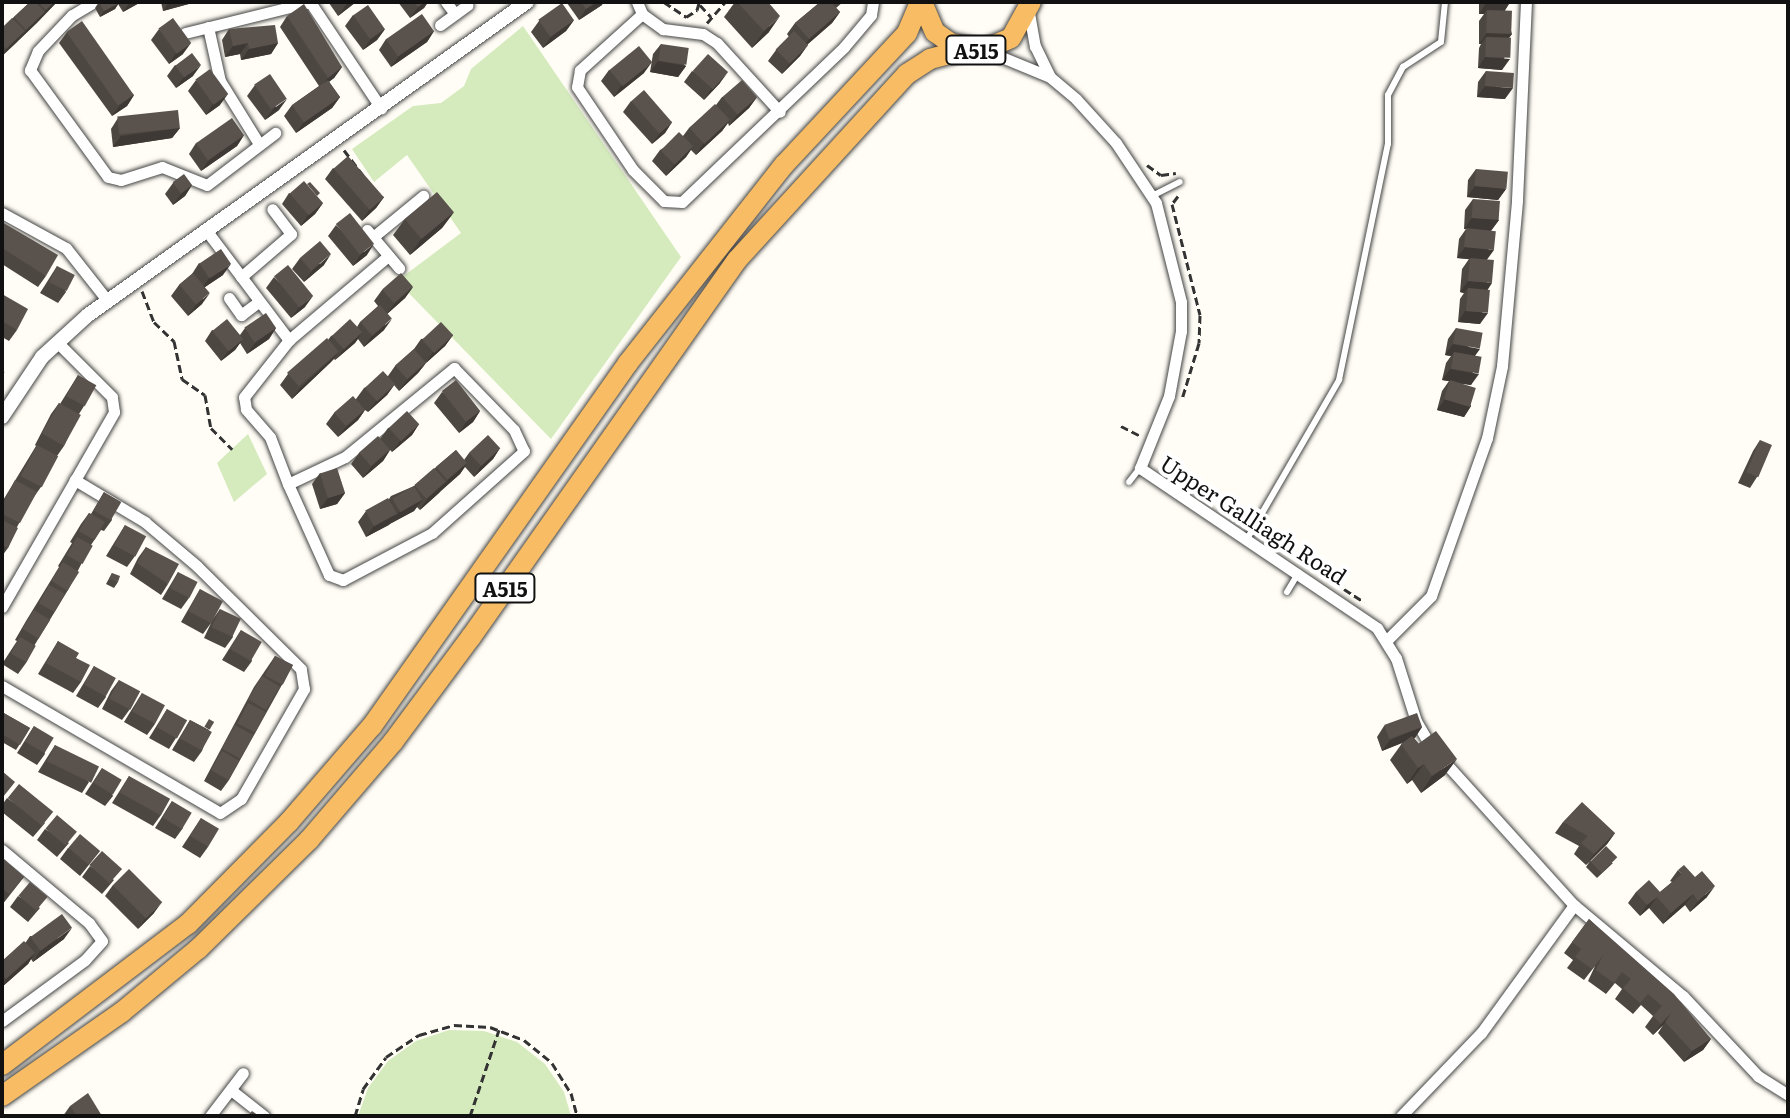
<!DOCTYPE html>
<style>
body{margin:0}
#map{position:relative;width:1790px;height:1118px;overflow:hidden;background:#fffdf5;font-family:Literata,serif}
div>[style]{position:absolute}
.green>*{inset:0;background:#d5ebbd}
.path>*{height:3px;margin-top:-1.5px;transform-origin:0;background:repeating-linear-gradient(90deg,#333 0 8px,transparent 0 12px)}
.roads{filter:drop-shadow(0 0 2px #444) drop-shadow(0 0 2px #444)}
.service>*{height:6px;margin:-3px;padding:0 3px;transform-origin:3px;border-radius:3px;background:#fff}
.minor>*{height:11px;margin:-5.5px;padding:0 5.5px;transform-origin:5.5px;border-radius:5.5px;background:#fff}
.tertiary>*{height:14px;margin:-7px;padding:0 7px;transform-origin:7px;border-radius:7px;background:#fff}
.trunk>*{height:20px;margin:-10px;padding:0 10px;transform-origin:10px;border-radius:10px;background:#f7bc64}
.wall>*{inset:0;background:#4d4742}
.shaded-wall>*{inset:0;background:#3f3936}
.building>*{inset:0;background:#5a524d;transform-origin:0 0}
span{translate:-50% -50%;white-space:nowrap;text-align:center;line-height:1.15;-webkit-text-stroke:8px #fff;paint-order:stroke}
.shield-label span{padding:2px 6px;background:#fff;border:2px solid;border-radius:6px;-webkit-text-stroke-width:0}
.shield-label{font-size:20px;color:#111;font-weight:700}
.street-label{font-size:22px;color:#111}
.frame{position:absolute;inset:0;border:4px solid #111;pointer-events:none}
</style>
<div id="map">
<div class="green">
<div style="clip-path:polygon(523px 26px,681px 257px,551px 439px,397px 281px,461px 233px,407px 155px,374px 182px,352px 149px,413px 106px,441px 103px,464px 86px,471px 69px)"></div>
<div style="clip-path:polygon(248px 434px,267px 474px,234px 502px,217px 463px)"></div>
<div style="clip-path:polygon(449px 1030px,484px 1031px,517px 1042px,545px 1064px,564px 1092px,571px 1116px,358px 1116px,368px 1088px,388px 1061px,416px 1041px)"></div>
</div>
<div class="path">
<div style="left:664px;top:2px;width:27px;rotate:34deg"></div>
<div style="left:686px;top:17px;width:13px;rotate:-32deg"></div>
<div style="left:697px;top:10px;width:7px;rotate:-74deg"></div>
<div style="left:700px;top:5px;width:16px;rotate:47deg"></div>
<div style="left:707px;top:23px;width:28px;rotate:-49deg"></div>
<div style="left:344px;top:150px;width:45px;rotate:53.1deg"></div>
<div style="left:1147px;top:165px;width:17px;rotate:36deg"></div>
<div style="left:1161px;top:175px;width:15px;rotate:-8deg"></div>
<div style="left:1178px;top:196px;width:10px;rotate:127deg"></div>
<div style="left:1172px;top:204px;width:114px;rotate:75.8deg"></div>
<div style="left:1200px;top:315px;width:28px;rotate:92deg"></div>
<div style="left:1199px;top:343px;width:59px;rotate:106.9deg"></div>
<div style="left:142px;top:291px;width:33px;rotate:69deg"></div>
<div style="left:154px;top:322px;width:28px;rotate:44deg"></div>
<div style="left:174px;top:341px;width:39px;rotate:78deg"></div>
<div style="left:182px;top:379px;width:28px;rotate:35deg"></div>
<div style="left:205px;top:395px;width:34px;rotate:80deg"></div>
<div style="left:211px;top:428px;width:30px;rotate:45deg"></div>
<div style="left:2px;top:372px;width:2px;rotate:27deg"></div>
<div style="left:1121px;top:426px;width:22px;rotate:27deg"></div>
<div style="left:1238px;top:519px;width:14px;rotate:-17deg"></div>
<div style="left:1344px;top:589px;width:24px;rotate:33deg"></div>
<div style="left:355px;top:1116px;width:28px;rotate:-73deg"></div>
<div style="left:363px;top:1089px;width:39px;rotate:-54deg"></div>
<div style="left:386px;top:1057px;width:40px;rotate:-34deg"></div>
<div style="left:419px;top:1035px;width:36px;rotate:-16deg"></div>
<div style="left:454px;top:1025px;width:36px;rotate:3deg"></div>
<div style="left:490px;top:1027px;width:36px;rotate:21deg"></div>
<div style="left:524px;top:1040px;width:36px;rotate:39deg"></div>
<div style="left:552px;top:1063px;width:36px;rotate:58deg"></div>
<div style="left:571px;top:1093px;width:24px;rotate:75deg"></div>
<div style="left:470px;top:1116px;width:91px;rotate:-71.4deg"></div>
</div>
<div class="roads">
<div class="service">
<div style="left:1152px;top:196px;width:31px;rotate:-27deg"></div>
<div style="left:1129px;top:482px;width:16px;rotate:-52deg"></div>
<div style="left:1247px;top:539px;width:184px;rotate:-59.9deg"></div>
<div style="left:1339px;top:380px;width:241px;rotate:-78.3deg"></div>
<div style="left:1388px;top:144px;width:49px;rotate:-90deg"></div>
<div style="left:1388px;top:95px;width:32px;rotate:-62deg"></div>
<div style="left:1403px;top:67px;width:45px;rotate:-33.3deg"></div>
<div style="left:1441px;top:42px;width:40px;rotate:-84.3deg"></div>
<div style="left:1287px;top:592px;width:23px;rotate:-59deg"></div>
</div>
<div class="minor">
<div style="left:94px;top:2px;width:26px;rotate:149deg"></div>
<div style="left:72px;top:15px;width:50px;rotate:133.4deg"></div>
<div style="left:38px;top:51px;width:21px;rotate:113deg"></div>
<div style="left:30px;top:70px;width:132px;rotate:53.9deg"></div>
<div style="left:108px;top:177px;width:13px;rotate:13deg"></div>
<div style="left:121px;top:180px;width:43px;rotate:-17.6deg"></div>
<div style="left:162px;top:167px;width:48px;rotate:21.8deg"></div>
<div style="left:207px;top:185px;width:86px;rotate:-37.4deg"></div>
<div style="left:310px;top:2px;width:128px;rotate:56.2deg"></div>
<div style="left:446px;top:2px;width:15px;rotate:53deg"></div>
<div style="left:637px;top:2px;width:13px;rotate:67deg"></div>
<div style="left:642px;top:14px;width:26px;rotate:36deg"></div>
<div style="left:663px;top:29px;width:40px;rotate:7.1deg"></div>
<div style="left:703px;top:34px;width:17px;rotate:33deg"></div>
<div style="left:717px;top:43px;width:93px;rotate:47.6deg"></div>
<div style="left:1029px;top:13px;width:34px;rotate:80deg"></div>
<div style="left:1035px;top:46px;width:34px;rotate:64deg"></div>
<div style="left:642px;top:14px;width:84px;rotate:137.9deg"></div>
<div style="left:580px;top:70px;width:17px;rotate:100deg"></div>
<div style="left:577px;top:87px;width:100px;rotate:56deg"></div>
<div style="left:633px;top:170px;width:44px;rotate:45deg"></div>
<div style="left:664px;top:201px;width:18px;rotate:3deg"></div>
<div style="left:682px;top:202px;width:224px;rotate:-43.7deg"></div>
<div style="left:844px;top:47px;width:42px;rotate:-49.8deg"></div>
<div style="left:871px;top:15px;width:13px;rotate:-81deg"></div>
<div style="left:440px;top:25px;width:34px;rotate:-36deg"></div>
<div style="left:208px;top:27px;width:55px;rotate:77.5deg"></div>
<div style="left:220px;top:81px;width:74px;rotate:58.2deg"></div>
<div style="left:185px;top:33px;width:129px;rotate:-13.9deg"></div>
<div style="left:987px;top:51px;width:68px;rotate:22.4deg"></div>
<div style="left:1050px;top:77px;width:34px;rotate:40deg"></div>
<div style="left:1076px;top:99px;width:59px;rotate:47.7deg"></div>
<div style="left:1116px;top:143px;width:72px;rotate:56.3deg"></div>
<div style="left:1156px;top:203px;width:102px;rotate:75.8deg"></div>
<div style="left:1181px;top:302px;width:29px;rotate:90deg"></div>
<div style="left:1181px;top:331px;width:66px;rotate:100.5deg"></div>
<div style="left:1169px;top:396px;width:78px;rotate:111.9deg"></div>
<div style="left:1140px;top:468px;width:286px;rotate:34deg"></div>
<div style="left:1377px;top:628px;width:36px;rotate:58deg"></div>
<div style="left:1396px;top:658px;width:66px;rotate:72.4deg"></div>
<div style="left:1416px;top:721px;width:30px;rotate:60deg"></div>
<div style="left:1431px;top:747px;width:213px;rotate:47.9deg"></div>
<div style="left:1574px;top:905px;width:142px;rotate:39.9deg"></div>
<div style="left:1683px;top:996px;width:110px;rotate:46.8deg"></div>
<div style="left:1758px;top:1076px;width:36px;rotate:32deg"></div>
<div style="left:2px;top:213px;width:73px;rotate:28.7deg"></div>
<div style="left:66px;top:248px;width:66px;rotate:51.7deg"></div>
<div style="left:206px;top:230px;width:138px;rotate:53deg"></div>
<div style="left:367px;top:230px;width:50px;rotate:49.9deg"></div>
<div style="left:373px;top:237px;width:65px;rotate:-39.4deg"></div>
<div style="left:241px;top:277px;width:66px;rotate:-40.7deg"></div>
<div style="left:291px;top:234px;width:31px;rotate:-127deg"></div>
<div style="left:229px;top:298px;width:21px;rotate:55deg"></div>
<div style="left:241px;top:315px;width:21px;rotate:-37deg"></div>
<div style="left:288px;top:484px;width:63px;rotate:-25.3deg"></div>
<div style="left:345px;top:457px;width:141px;rotate:-39.2deg"></div>
<div style="left:454px;top:368px;width:86px;rotate:45.9deg"></div>
<div style="left:514px;top:430px;width:23px;rotate:65deg"></div>
<div style="left:524px;top:451px;width:123px;rotate:138.3deg"></div>
<div style="left:432px;top:533px;width:101px;rotate:152.2deg"></div>
<div style="left:343px;top:580px;width:15px;rotate:-160deg"></div>
<div style="left:329px;top:575px;width:100px;rotate:-114.3deg"></div>
<div style="left:288px;top:484px;width:50px;rotate:-111deg"></div>
<div style="left:270px;top:437px;width:37px;rotate:-131deg"></div>
<div style="left:246px;top:409px;width:12px;rotate:-99deg"></div>
<div style="left:244px;top:397px;width:73px;rotate:-51.7deg"></div>
<div style="left:289px;top:340px;width:130px;rotate:-40.3deg"></div>
<div style="left:2px;top:607px;width:225px;rotate:-60.1deg"></div>
<div style="left:114px;top:412px;width:15px;rotate:-98deg"></div>
<div style="left:112px;top:397px;width:76px;rotate:-135deg"></div>
<div style="left:1386px;top:641px;width:64px;rotate:-45deg"></div>
<div style="left:1431px;top:596px;width:168px;rotate:-70.5deg"></div>
<div style="left:1487px;top:438px;width:74px;rotate:-78.2deg"></div>
<div style="left:1502px;top:366px;width:167px;rotate:-84.8deg"></div>
<div style="left:1517px;top:200px;width:198px;rotate:-87.4deg"></div>
<div style="left:2px;top:686px;width:252px;rotate:30.2deg"></div>
<div style="left:220px;top:813px;width:25px;rotate:-34deg"></div>
<div style="left:241px;top:799px;width:127px;rotate:-60.2deg"></div>
<div style="left:304px;top:689px;width:20px;rotate:-99deg"></div>
<div style="left:301px;top:669px;width:146px;rotate:-135.3deg"></div>
<div style="left:197px;top:566px;width:68px;rotate:-139.8deg"></div>
<div style="left:145px;top:522px;width:82px;rotate:-149deg"></div>
<div style="left:2px;top:850px;width:114px;rotate:40deg"></div>
<div style="left:89px;top:923px;width:22px;rotate:54deg"></div>
<div style="left:102px;top:941px;width:25px;rotate:132deg"></div>
<div style="left:85px;top:960px;width:103px;rotate:143.7deg"></div>
<div style="left:231px;top:1090px;width:42px;rotate:38.2deg"></div>
<div style="left:210px;top:1116px;width:54px;rotate:-52.5deg"></div>
<div style="left:1401px;top:1116px;width:115px;rotate:-46.1deg"></div>
<div style="left:1481px;top:1033px;width:158px;rotate:-54deg"></div>
</div>
<div class="tertiary">
<div style="left:2px;top:417px;width:72px;rotate:-56.3deg"></div>
<div style="left:42px;top:357px;width:62px;rotate:-42.4deg"></div>
<div style="left:88px;top:315px;width:539px;rotate:-35.49deg"></div>
</div>
<div class="trunk">
<div style="left:922px;top:2px;width:33px;rotate:67deg"></div>
<div style="left:935px;top:32px;width:19px;rotate:36deg"></div>
<div style="left:950px;top:43px;width:34px;rotate:12deg"></div>
<div style="left:983px;top:50px;width:30px;rotate:-23deg"></div>
<div style="left:1011px;top:38px;width:41px;rotate:-60.9deg"></div>
<div style="left:2px;top:1065px;width:233px;rotate:-37.2deg"></div>
<div style="left:188px;top:924px;width:144px;rotate:-45.3deg"></div>
<div style="left:289px;top:822px;width:127px;rotate:-49.2deg"></div>
<div style="left:372px;top:726px;width:444px;rotate:-54.8deg"></div>
<div style="left:628px;top:363px;width:252px;rotate:-51.8deg"></div>
<div style="left:784px;top:165px;width:180px;rotate:-47deg"></div>
<div style="left:907px;top:33px;width:34px;rotate:-67deg"></div>
<div style="left:2px;top:1096px;width:146px;rotate:-35deg"></div>
<div style="left:122px;top:1012px;width:99px;rotate:-39.7deg"></div>
<div style="left:198px;top:949px;width:156px;rotate:-44.5deg"></div>
<div style="left:309px;top:840px;width:129px;rotate:-49.4deg"></div>
<div style="left:393px;top:742px;width:131px;rotate:-53.4deg"></div>
<div style="left:471px;top:637px;width:461px;rotate:-54.8deg"></div>
<div style="left:737px;top:260px;width:252px;rotate:-47.6deg"></div>
<div style="left:907px;top:74px;width:27px;rotate:-33deg"></div>
<div style="left:930px;top:59px;width:38px;rotate:-15deg"></div>
</div>
</div>
<div class="wall">
<div style="clip-path:polygon(30px 2px,57px 2px,37px 23px,2px 56px,2px 28px)"></div>
<div style="clip-path:polygon(99px 2px,141px 2px,123px 12px,118px 4px,115px 9px,100px 17px,95px 8px)"></div>
<div style="clip-path:polygon(161px 2px,196px 2px,163px 11px)"></div>
<div style="clip-path:polygon(330px 2px,356px 2px,338px 16px,329px 3px)"></div>
<div style="clip-path:polygon(398px 2px,428px 2px,424px 8px,410px 18px)"></div>
<div style="clip-path:polygon(568px 2px,603px 2px,602px 5px,579px 20px,567px 3px)"></div>
<div style="clip-path:polygon(735px 2px,768px 2px,769px 32px,752px 48px,724px 17px)"></div>
<div style="clip-path:polygon(817px 2px,843px 2px,836px 8px,840px 12px,832px 23px,808px 44px,800px 56px,782px 74px,768px 61px,776px 50px,789px 37px,787px 34px,795px 23px,818px 4px)"></div>
<div style="clip-path:polygon(1479px 2px,1510px 2px,1505px 10px,1512px 34px,1508px 38px,1502px 70px,1478px 68px,1479px 48px,1481px 44px,1479px 44px,1479px 21px,1484px 14px,1479px 14px)"></div>
<div style="clip-path:polygon(353px 15px,385px 29px,377px 40px,363px 50px,345px 26px)"></div>
<div style="clip-path:polygon(287px 16px,342px 67px,334px 78px,329px 82px,340px 97px,332px 108px,296px 133px,284px 116px,292px 105px,319px 86px,280px 27px)"></div>
<div style="clip-path:polygon(574px 20px,566px 31px,543px 48px,531px 32px,539px 21px)"></div>
<div style="clip-path:polygon(159px 29px,183px 54px,169px 64px,151px 40px)"></div>
<div style="clip-path:polygon(229px 29px,278px 43px,271px 54px,241px 60px,240px 54px,225px 57px,222px 40px)"></div>
<div style="clip-path:polygon(434px 31px,427px 42px,391px 67px,379px 50px,386px 39px)"></div>
<div style="clip-path:polygon(67px 32px,134px 95px,127px 106px,112px 116px,59px 43px)"></div>
<div style="clip-path:polygon(661px 44px,686px 66px,678px 77px,650px 72px,653px 54px)"></div>
<div style="clip-path:polygon(175px 65px,193px 76px,176px 88px,167px 76px)"></div>
<div style="clip-path:polygon(609px 70px,644px 73px,614px 97px,601px 81px)"></div>
<div style="clip-path:polygon(692px 71px,720px 83px,704px 100px,684px 82px)"></div>
<div style="clip-path:polygon(1486px 71px,1505px 99px,1477px 97px,1478px 82px)"></div>
<div style="clip-path:polygon(196px 80px,220px 105px,206px 115px,188px 91px)"></div>
<div style="clip-path:polygon(255px 85px,279px 110px,265px 120px,247px 96px)"></div>
<div style="clip-path:polygon(722px 97px,757px 97px,749px 108px,729px 126px,728px 123px,722px 131px,696px 155px,691px 150px,686px 157px,666px 176px,652px 161px,660px 150px,683px 136px,689px 128px,716px 105px)"></div>
<div style="clip-path:polygon(631px 101px,672px 122px,665px 133px,652px 144px,623px 112px)"></div>
<div style="clip-path:polygon(118px 118px,180px 128px,172px 138px,113px 147px,111px 129px)"></div>
<div style="clip-path:polygon(244px 135px,237px 146px,201px 171px,189px 154px,196px 143px)"></div>
<div style="clip-path:polygon(333px 168px,384px 197px,376px 208px,362px 221px,325px 179px)"></div>
<div style="clip-path:polygon(1476px 169px,1506px 189px,1498px 200px,1467px 197px,1468px 180px)"></div>
<div style="clip-path:polygon(173px 183px,192px 185px,185px 196px,173px 205px,165px 194px)"></div>
<div style="clip-path:polygon(289px 193px,323px 203px,315px 214px,301px 226px,282px 204px)"></div>
<div style="clip-path:polygon(1473px 199px,1499px 220px,1491px 230px,1487px 260px,1487px 290px,1480px 324px,1458px 322px,1460px 299px,1464px 293px,1460px 292px,1462px 269px,1469px 259px,1457px 258px,1459px 239px,1466px 229px,1464px 229px,1465px 210px)"></div>
<div style="clip-path:polygon(454px 212px,442px 228px,410px 255px,393px 235px,405px 219px)"></div>
<div style="clip-path:polygon(2px 222px,46px 276px,38px 287px,2px 264px)"></div>
<div style="clip-path:polygon(336px 225px,367px 255px,353px 266px,328px 236px)"></div>
<div style="clip-path:polygon(300px 258px,324px 265px,304px 282px,292px 269px)"></div>
<div style="clip-path:polygon(199px 263px,223px 275px,205px 287px,202px 304px,188px 316px,171px 296px,179px 285px,192px 274px)"></div>
<div style="clip-path:polygon(57px 266px,66px 292px,58px 303px,40px 293px)"></div>
<div style="clip-path:polygon(274px 277px,305px 307px,291px 318px,266px 288px)"></div>
<div style="clip-path:polygon(413px 287px,405px 298px,387px 314px,384px 330px,364px 347px,358px 339px,355px 343px,335px 360px,334px 359px,292px 399px,280px 385px,288px 374px,328px 340px,331px 336px,357px 327px,360px 322px,378px 306px,374px 301px,382px 290px)"></div>
<div style="clip-path:polygon(2px 294px,17px 330px,9px 341px,2px 337px)"></div>
<div style="clip-path:polygon(245px 328px,276px 328px,269px 339px,247px 354px,240px 343px,235px 350px,221px 361px,205px 341px,212px 330px,240px 335px)"></div>
<div style="clip-path:polygon(1456px 328px,1475px 356px,1471px 385px,1463px 384px,1471px 406px,1464px 417px,1437px 410px,1442px 391px,1449px 381px,1442px 380px,1446px 363px,1451px 356px,1445px 355px,1448px 339px)"></div>
<div style="clip-path:polygon(453px 335px,445px 346px,426px 363px,418px 373px,399px 391px,394px 385px,387px 395px,368px 412px,365px 410px,358px 420px,338px 437px,326px 424px,334px 413px,356px 399px,364px 388px,388px 376px,395px 366px,414px 349px,421px 339px)"></div>
<div style="clip-path:polygon(78px 375px,84px 406px,79px 414px,64px 446px,57px 456px,41px 487px,33px 498px,17px 527px,8px 548px,2px 556px,2px 502px,36px 446px,35px 445px,51px 414px,59px 403px,60px 404px)"></div>
<div style="clip-path:polygon(442px 392px,480px 411px,473px 422px,459px 433px,434px 403px)"></div>
<div style="clip-path:polygon(419px 424px,412px 435px,392px 452px,390px 450px,383px 461px,363px 478px,351px 464px,359px 453px,380px 439px,388px 428px)"></div>
<div style="clip-path:polygon(1760px 440px,1757px 477px,1750px 488px,1738px 483px,1753px 451px)"></div>
<div style="clip-path:polygon(500px 448px,493px 459px,474px 477px,465px 467px,460px 474px,420px 510px,417px 507px,414px 511px,366px 537px,358px 522px,366px 511px,389px 499px,391px 496px,414px 486px,456px 450px,464px 460px,469px 453px)"></div>
<div style="clip-path:polygon(320px 473px,345px 493px,337px 504px,320px 509px,312px 484px)"></div>
<div style="clip-path:polygon(104px 492px,112px 520px,104px 531px,101px 530px,91px 545px,68px 590px,34px 646px,26px 663px,18px 674px,2px 664px,17px 641px,15px 640px,26px 621px,59px 567px,58px 566px,72px 543px,70px 542px,81px 524px,89px 513px,91px 514px)"></div>
<div style="clip-path:polygon(125px 525px,135px 556px,127px 567px,106px 556px)"></div>
<div style="clip-path:polygon(146px 547px,168px 584px,161px 595px,130px 574px,138px 558px)"></div>
<div style="clip-path:polygon(178px 572px,189px 598px,181px 609px,162px 599px)"></div>
<div style="clip-path:polygon(112px 573px,118px 582px,114px 588px,106px 584px)"></div>
<div style="clip-path:polygon(200px 589px,213px 619px,220px 609px,233px 637px,225px 648px,204px 638px,211px 623px,203px 634px,181px 622px)"></div>
<div style="clip-path:polygon(241px 630px,252px 661px,244px 672px,222px 660px)"></div>
<div style="clip-path:polygon(58px 641px,76px 658px,81px 682px,73px 693px,38px 674px)"></div>
<div style="clip-path:polygon(275px 656px,293px 665px,229px 780px,221px 791px,204px 781px,254px 687px)"></div>
<div style="clip-path:polygon(94px 666px,106px 697px,98px 708px,76px 696px)"></div>
<div style="clip-path:polygon(119px 680px,130px 709px,122px 720px,102px 709px,111px 691px)"></div>
<div style="clip-path:polygon(142px 693px,155px 724px,147px 735px,124px 722px)"></div>
<div style="clip-path:polygon(167px 709px,176px 738px,169px 749px,149px 738px)"></div>
<div style="clip-path:polygon(2px 712px,30px 728px,16px 750px,2px 742px)"></div>
<div style="clip-path:polygon(190px 720px,209px 730px,202px 751px,194px 762px,172px 750px)"></div>
<div style="clip-path:polygon(34px 726px,45px 754px,37px 765px,17px 753px)"></div>
<div style="clip-path:polygon(1384px 726px,1422px 727px,1414px 738px,1445px 775px,1421px 793px,1412px 780px,1407px 784px,1390px 760px,1403px 742px,1382px 751px,1377px 737px)"></div>
<div style="clip-path:polygon(55px 745px,89px 782px,82px 793px,38px 772px)"></div>
<div style="clip-path:polygon(102px 768px,113px 796px,105px 806px,85px 794px)"></div>
<div style="clip-path:polygon(129px 776px,161px 815px,153px 826px,112px 803px)"></div>
<div style="clip-path:polygon(7px 798px,45px 823px,33px 837px,2px 812px,2px 805px)"></div>
<div style="clip-path:polygon(172px 801px,183px 828px,175px 839px,155px 828px)"></div>
<div style="clip-path:polygon(201px 818px,208px 847px,200px 858px,182px 847px)"></div>
<div style="clip-path:polygon(1563px 822px,1615px 833px,1607px 844px,1586px 865px,1574px 854px,1579px 846px,1555px 833px)"></div>
<div style="clip-path:polygon(45px 829px,69px 843px,57px 857px,37px 840px)"></div>
<div style="clip-path:polygon(68px 848px,100px 851px,80px 876px,60px 859px)"></div>
<div style="clip-path:polygon(2px 858px,24px 877px,2px 905px)"></div>
<div style="clip-path:polygon(1590px 861px,1613px 863px,1597px 878px,1586px 867px)"></div>
<div style="clip-path:polygon(90px 866px,114px 880px,102px 894px,82px 877px)"></div>
<div style="clip-path:polygon(1678px 870px,1707px 897px,1690px 912px,1685px 905px,1663px 924px,1649px 908px,1640px 916px,1628px 903px,1636px 892px,1660px 892px,1672px 882px,1670px 881px)"></div>
<div style="clip-path:polygon(113px 885px,154px 913px,138px 929px,105px 896px)"></div>
<div style="clip-path:polygon(18px 896px,40px 908px,28px 922px,10px 907px)"></div>
<div style="clip-path:polygon(1589px 919px,1711px 1039px,1703px 1050px,1684px 1062px,1658px 1033px,1663px 1025px,1653px 1035px,1645px 1027px,1653px 1016px,1641px 1005px,1633px 1014px,1615px 999px,1622px 989px,1615px 983px,1606px 994px,1588px 981px,1595px 966px,1584px 980px,1567px 968px,1573px 960px,1564px 953px)"></div>
<div style="clip-path:polygon(30px 936px,64px 939px,33px 962px,31px 959px,28px 964px,2px 987px,2px 961px,26px 942px)"></div>
<div style="clip-path:polygon(70px 1106px,102px 1116px,63px 1116px)"></div>
</div>
<div class="shaded-wall">
<div style="clip-path:polygon(54px 2px,57px 2px,18px 41px,26px 30px)"></div>
<div style="clip-path:polygon(130px 2px,141px 2px,123px 12px)"></div>
<div style="clip-path:polygon(169px 2px,196px 2px,163px 11px)"></div>
<div style="clip-path:polygon(349px 2px,356px 2px,338px 16px,346px 5px)"></div>
<div style="clip-path:polygon(425px 2px,428px 2px,424px 8px,410px 18px,418px 7px)"></div>
<div style="clip-path:polygon(597px 2px,603px 2px,602px 5px,579px 20px,586px 9px)"></div>
<div style="clip-path:polygon(119px 3px,115px 9px,100px 17px,104px 11px)"></div>
<div style="clip-path:polygon(1486px 3px,1509px 4px,1502px 15px,1487px 10px,1484px 14px,1479px 14px)"></div>
<div style="clip-path:polygon(840px 12px,832px 23px,801px 50px,809px 39px)"></div>
<div style="clip-path:polygon(780px 16px,769px 32px,752px 48px,764px 31px)"></div>
<div style="clip-path:polygon(574px 20px,566px 31px,543px 48px,551px 37px)"></div>
<div style="clip-path:polygon(385px 29px,377px 40px,363px 50px,370px 40px)"></div>
<div style="clip-path:polygon(25px 31px,17px 42px,2px 56px,6px 49px)"></div>
<div style="clip-path:polygon(434px 31px,427px 42px,391px 67px,399px 56px)"></div>
<div style="clip-path:polygon(1487px 33px,1512px 34px,1504px 45px,1486px 37px,1481px 44px,1479px 44px)"></div>
<div style="clip-path:polygon(191px 43px,183px 54px,169px 64px,176px 53px)"></div>
<div style="clip-path:polygon(248px 43px,240px 54px,225px 57px,233px 46px)"></div>
<div style="clip-path:polygon(278px 43px,271px 54px,241px 60px,249px 49px)"></div>
<div style="clip-path:polygon(808px 45px,800px 56px,782px 74px,790px 63px)"></div>
<div style="clip-path:polygon(1485px 57px,1510px 59px,1502px 70px,1478px 68px)"></div>
<div style="clip-path:polygon(658px 61px,686px 66px,678px 77px,650px 72px)"></div>
<div style="clip-path:polygon(652px 62px,644px 73px,614px 97px,621px 86px)"></div>
<div style="clip-path:polygon(201px 65px,193px 76px,176px 88px,184px 77px)"></div>
<div style="clip-path:polygon(342px 67px,334px 78px,320px 88px,328px 78px)"></div>
<div style="clip-path:polygon(728px 72px,720px 83px,704px 100px,711px 89px)"></div>
<div style="clip-path:polygon(1485px 86px,1513px 88px,1505px 99px,1477px 97px)"></div>
<div style="clip-path:polygon(228px 94px,220px 105px,206px 115px,213px 104px)"></div>
<div style="clip-path:polygon(134px 95px,127px 106px,112px 116px,120px 105px)"></div>
<div style="clip-path:polygon(340px 97px,332px 108px,296px 133px,304px 122px)"></div>
<div style="clip-path:polygon(757px 97px,749px 108px,729px 126px,737px 115px)"></div>
<div style="clip-path:polygon(287px 99px,279px 110px,265px 120px,273px 109px)"></div>
<div style="clip-path:polygon(730px 120px,722px 131px,696px 155px,703px 144px)"></div>
<div style="clip-path:polygon(672px 122px,665px 133px,652px 144px,660px 133px)"></div>
<div style="clip-path:polygon(180px 128px,172px 138px,113px 147px,121px 136px)"></div>
<div style="clip-path:polygon(244px 135px,237px 146px,201px 171px,209px 160px)"></div>
<div style="clip-path:polygon(693px 146px,686px 157px,666px 176px,674px 165px)"></div>
<div style="clip-path:polygon(192px 185px,185px 196px,173px 205px,181px 194px)"></div>
<div style="clip-path:polygon(1475px 186px,1506px 189px,1498px 200px,1467px 197px)"></div>
<div style="clip-path:polygon(384px 197px,376px 208px,362px 221px,369px 210px)"></div>
<div style="clip-path:polygon(323px 203px,315px 214px,301px 226px,308px 215px)"></div>
<div style="clip-path:polygon(454px 212px,442px 228px,410px 255px,421px 239px)"></div>
<div style="clip-path:polygon(1472px 218px,1499px 220px,1491px 231px,1464px 229px)"></div>
<div style="clip-path:polygon(374px 244px,367px 255px,353px 266px,360px 255px)"></div>
<div style="clip-path:polygon(1465px 247px,1494px 250px,1486px 261px,1457px 258px)"></div>
<div style="clip-path:polygon(331px 254px,324px 265px,304px 282px,312px 271px)"></div>
<div style="clip-path:polygon(231px 264px,223px 275px,202px 289px,209px 278px)"></div>
<div style="clip-path:polygon(1468px 281px,1492px 283px,1485px 294px,1468px 288px,1464px 293px,1460px 292px)"></div>
<div style="clip-path:polygon(413px 287px,405px 298px,386px 315px,394px 304px)"></div>
<div style="clip-path:polygon(210px 293px,202px 304px,188px 316px,196px 305px)"></div>
<div style="clip-path:polygon(313px 296px,305px 307px,291px 318px,299px 307px)"></div>
<div style="clip-path:polygon(1465px 311px,1488px 313px,1480px 324px,1458px 322px)"></div>
<div style="clip-path:polygon(392px 319px,384px 330px,364px 347px,372px 336px)"></div>
<div style="clip-path:polygon(276px 328px,269px 339px,247px 354px,255px 343px)"></div>
<div style="clip-path:polygon(362px 332px,355px 343px,335px 360px,343px 350px)"></div>
<div style="clip-path:polygon(453px 335px,445px 346px,426px 363px,433px 352px)"></div>
<div style="clip-path:polygon(243px 339px,235px 350px,221px 361px,229px 350px)"></div>
<div style="clip-path:polygon(1453px 344px,1480px 349px,1472px 360px,1454px 352px,1451px 356px,1445px 355px)"></div>
<div style="clip-path:polygon(339px 352px,331px 362px,292px 399px,300px 388px)"></div>
<div style="clip-path:polygon(426px 363px,418px 373px,399px 391px,407px 380px)"></div>
<div style="clip-path:polygon(1450px 369px,1479px 374px,1471px 385px,1442px 380px)"></div>
<div style="clip-path:polygon(395px 384px,387px 395px,368px 412px,376px 401px)"></div>
<div style="clip-path:polygon(1445px 399px,1471px 406px,1464px 417px,1437px 410px)"></div>
<div style="clip-path:polygon(365px 410px,358px 420px,338px 437px,346px 427px)"></div>
<div style="clip-path:polygon(480px 411px,473px 422px,459px 433px,466px 422px)"></div>
<div style="clip-path:polygon(419px 424px,412px 435px,392px 452px,400px 441px)"></div>
<div style="clip-path:polygon(500px 448px,493px 459px,474px 477px,481px 466px)"></div>
<div style="clip-path:polygon(390px 450px,383px 461px,363px 478px,371px 467px)"></div>
<div style="clip-path:polygon(467px 463px,460px 474px,440px 491px,448px 480px)"></div>
<div style="clip-path:polygon(446px 482px,439px 493px,420px 510px,427px 499px)"></div>
<div style="clip-path:polygon(345px 493px,337px 504px,320px 509px,328px 498px)"></div>
<div style="clip-path:polygon(422px 500px,414px 511px,391px 523px,399px 512px)"></div>
<div style="clip-path:polygon(397px 514px,389px 525px,366px 537px,374px 526px)"></div>
<div style="clip-path:polygon(1422px 727px,1415px 738px,1382px 751px,1390px 740px)"></div>
<div style="clip-path:polygon(1457px 759px,1445px 775px,1421px 793px,1432px 776px)"></div>
<div style="clip-path:polygon(1424px 764px,1412px 780px,1407px 784px,1418px 768px)"></div>
<div style="clip-path:polygon(1615px 833px,1607px 844px,1586px 865px,1594px 854px)"></div>
<div style="clip-path:polygon(1715px 886px,1707px 897px,1690px 912px,1698px 901px)"></div>
<div style="clip-path:polygon(1693px 894px,1685px 905px,1663px 924px,1671px 913px)"></div>
<div style="clip-path:polygon(1657px 897px,1649px 908px,1640px 916px,1647px 905px)"></div>
<div style="clip-path:polygon(162px 902px,154px 913px,138px 929px,146px 918px)"></div>
<div style="clip-path:polygon(72px 928px,64px 939px,33px 962px,40px 951px)"></div>
<div style="clip-path:polygon(35px 953px,28px 964px,2px 987px,6px 979px)"></div>
<div style="clip-path:polygon(1672px 1012px,1665px 1023px,1653px 1035px,1661px 1024px)"></div>
<div style="clip-path:polygon(1711px 1039px,1703px 1050px,1684px 1062px,1692px 1051px)"></div>
</div>
<div class="building">
<div style="clip-path:polygon(30px 2px,35px 2px,45px 12px,26px 30px,14px 17px)"></div>
<div style="clip-path:polygon(38px 2px,54px 2px,46px 10px)"></div>
<div style="clip-path:polygon(99px 2px,118px 2px,119px 3px,104px 11px)"></div>
<div style="clip-path:polygon(414px 2px,425px 2px,418px 7px)"></div>
<div style="clip-path:polygon(581px 2px,597px 2px,586px 9px)"></div>
<div style="clip-path:polygon(737px 2px,768px 2px,780px 16px,764px 31px)"></div>
<div style="clip-path:polygon(820px 2px,831px 2px,840px 12px,809px 39px,795px 23px)"></div>
<div style="clip-path:polygon(1486px 2px,1510px 2px,1509px 4px,1486px 3px)"></div>
<div style="left:562px;top:3px;width:21px;height:29px;rotate:55deg"></div>
<div style="clip-path:polygon(304px 4px,342px 67px,328px 78px,287px 16px)"></div>
<div style="left:368px;top:5px;width:29px;height:18px;rotate:55deg"></div>
<div style="left:1487px;top:10px;width:25px;height:23px;rotate:2deg"></div>
<div style="left:422px;top:14px;width:21px;height:44px;rotate:55deg"></div>
<div style="clip-path:polygon(12px 18px,25px 31px,6px 49px,2px 45px,2px 28px)"></div>
<div style="left:173px;top:18px;width:31px;height:18px;rotate:54deg"></div>
<div style="left:82px;top:21px;width:90px;height:19px;rotate:55deg"></div>
<div style="clip-path:polygon(275px 25px,278px 43px,249px 49px,248px 43px,233px 46px,229px 29px)"></div>
<div style="left:794px;top:31px;width:20px;height:26px;rotate:45deg"></div>
<div style="left:1486px;top:37px;width:25px;height:20px;rotate:2deg"></div>
<div style="left:661px;top:44px;width:28px;height:17px;rotate:8deg"></div>
<div style="left:639px;top:46px;width:21px;height:38px;rotate:51deg"></div>
<div style="left:192px;top:53px;width:15px;height:21px;rotate:53deg"></div>
<div style="left:708px;top:54px;width:27px;height:23px;rotate:42deg"></div>
<div style="left:210px;top:69px;width:31px;height:18px;rotate:54deg"></div>
<div style="left:1486px;top:71px;width:28px;height:15px;rotate:4deg"></div>
<div style="left:270px;top:74px;width:30px;height:19px;rotate:56deg"></div>
<div style="left:328px;top:80px;width:21px;height:44px;rotate:55deg"></div>
<div style="left:742px;top:80px;width:23px;height:26px;rotate:49deg"></div>
<div style="left:644px;top:90px;width:43px;height:17px;rotate:49deg"></div>
<div style="left:715px;top:104px;width:22px;height:35px;rotate:47deg"></div>
<div style="left:178px;top:110px;width:18px;height:61px;rotate:84deg"></div>
<div style="left:232px;top:118px;width:21px;height:44px;rotate:55deg"></div>
<div style="left:679px;top:132px;width:20px;height:26px;rotate:45deg"></div>
<div style="left:348px;top:156px;width:55px;height:19px;rotate:49deg"></div>
<div style="left:1476px;top:169px;width:32px;height:17px;rotate:5deg"></div>
<div style="left:184px;top:174px;width:14px;height:14px;rotate:54deg"></div>
<div style="left:304px;top:181px;width:29px;height:19px;rotate:49deg"></div>
<div style="clip-path:polygon(310px 182px,320px 193px,317px 196px,307px 184px)"></div>
<div style="left:437px;top:192px;width:26px;height:42px;rotate:50deg"></div>
<div style="left:1473px;top:199px;width:27px;height:19px;rotate:4deg"></div>
<div style="left:350px;top:213px;width:39px;height:18px;rotate:52deg"></div>
<div style="clip-path:polygon(2px 222px,58px 255px,46px 276px,2px 248px)"></div>
<div style="left:1466px;top:228px;width:30px;height:19px;rotate:6deg"></div>
<div style="left:320px;top:241px;width:17px;height:26px;rotate:50deg"></div>
<div style="left:221px;top:249px;width:18px;height:26px;rotate:56deg"></div>
<div style="left:1470px;top:258px;width:24px;height:23px;rotate:5deg"></div>
<div style="left:288px;top:265px;width:40px;height:18px;rotate:51deg"></div>
<div style="left:57px;top:266px;width:20px;height:18px;rotate:27deg"></div>
<div style="left:193px;top:273px;width:26px;height:18px;rotate:50deg"></div>
<div style="left:401px;top:273px;width:18px;height:25px;rotate:49deg"></div>
<div style="left:1468px;top:288px;width:22px;height:23px;rotate:5deg"></div>
<div style="clip-path:polygon(2px 294px,28px 309px,17px 330px,2px 321px)"></div>
<div style="left:380px;top:305px;width:18px;height:26px;rotate:49deg"></div>
<div style="left:266px;top:313px;width:18px;height:26px;rotate:56deg"></div>
<div style="left:227px;top:319px;width:26px;height:19px;rotate:51deg"></div>
<div style="left:350px;top:319px;width:18px;height:25px;rotate:47deg"></div>
<div style="left:441px;top:322px;width:18px;height:26px;rotate:47deg"></div>
<div style="left:1456px;top:328px;width:27px;height:16px;rotate:10deg"></div>
<div style="left:327px;top:338px;width:18px;height:53px;rotate:49deg"></div>
<div style="left:414px;top:349px;width:18px;height:25px;rotate:49deg"></div>
<div style="left:1454px;top:352px;width:28px;height:17px;rotate:10deg"></div>
<div style="left:383px;top:371px;width:18px;height:25px;rotate:47deg"></div>
<div style="left:78px;top:375px;width:21px;height:24px;rotate:29deg"></div>
<div style="left:456px;top:380px;width:39px;height:18px;rotate:52deg"></div>
<div style="left:1450px;top:380px;width:27px;height:20px;rotate:17deg"></div>
<div style="left:353px;top:396px;width:18px;height:25px;rotate:49deg"></div>
<div style="left:59px;top:403px;width:25px;height:35px;rotate:29deg"></div>
<div style="left:407px;top:411px;width:18px;height:25px;rotate:47deg"></div>
<div style="left:488px;top:435px;width:18px;height:26px;rotate:47deg"></div>
<div style="left:378px;top:436px;width:18px;height:25px;rotate:49deg"></div>
<div style="left:1760px;top:440px;width:13px;height:35px;rotate:23deg"></div>
<div style="left:37px;top:445px;width:24px;height:35px;rotate:28deg"></div>
<div style="left:456px;top:450px;width:17px;height:26px;rotate:50deg"></div>
<div style="left:337px;top:468px;width:26px;height:18px;rotate:72deg"></div>
<div style="left:434px;top:468px;width:18px;height:26px;rotate:49deg"></div>
<div style="clip-path:polygon(15px 480px,37px 492px,20px 523px,2px 514px,2px 505px)"></div>
<div style="left:414px;top:486px;width:16px;height:25px;rotate:60deg"></div>
<div style="left:104px;top:492px;width:20px;height:21px;rotate:30deg"></div>
<div style="left:388px;top:498px;width:18px;height:26px;rotate:61deg"></div>
<div style="left:89px;top:513px;width:18px;height:21px;rotate:29deg"></div>
<div style="clip-path:polygon(2px 520px,18px 528px,8px 548px,2px 545px)"></div>
<div style="left:125px;top:525px;width:24px;height:23px;rotate:28deg"></div>
<div style="left:77px;top:537px;width:18px;height:21px;rotate:29deg"></div>
<div style="clip-path:polygon(146px 547px,179px 564px,168px 584px,137px 563px)"></div>
<div style="left:63px;top:562px;width:19px;height:22px;rotate:32deg"></div>
<div style="left:178px;top:572px;width:22px;height:18px;rotate:27deg"></div>
<div style="clip-path:polygon(112px 573px,120px 576px,118px 582px,109px 579px)"></div>
<div style="left:49px;top:585px;width:18px;height:21px;rotate:29deg"></div>
<div style="left:200px;top:589px;width:26px;height:25px;rotate:28deg"></div>
<div style="left:220px;top:609px;width:23px;height:20px;rotate:25deg"></div>
<div style="left:34px;top:610px;width:19px;height:22px;rotate:32deg"></div>
<div style="left:241px;top:630px;width:24px;height:22px;rotate:30deg"></div>
<div style="left:20px;top:637px;width:18px;height:19px;rotate:29deg"></div>
<div style="clip-path:polygon(58px 641px,79px 653px,76px 658px,90px 665px,81px 682px,46px 663px)"></div>
<div style="left:275px;top:656px;width:20px;height:22px;rotate:27deg"></div>
<div style="left:94px;top:666px;width:25px;height:21px;rotate:29deg"></div>
<div style="left:262px;top:676px;width:21px;height:27px;rotate:31deg"></div>
<div style="left:119px;top:680px;width:24px;height:21px;rotate:28deg"></div>
<div style="left:142px;top:693px;width:26px;height:21px;rotate:28deg"></div>
<div style="left:248px;top:703px;width:20px;height:23px;rotate:27deg"></div>
<div style="left:167px;top:709px;width:23px;height:21px;rotate:29deg"></div>
<div style="clip-path:polygon(2px 712px,30px 728px,20px 745px,2px 734px)"></div>
<div style="left:1417px;top:713px;width:15px;height:35px;rotate:70deg"></div>
<div style="left:209px;top:719px;width:6px;height:9px;rotate:31deg"></div>
<div style="left:190px;top:720px;width:25px;height:21px;rotate:29deg"></div>
<div style="left:235px;top:725px;width:21px;height:27px;rotate:29deg"></div>
<div style="left:34px;top:726px;width:23px;height:18px;rotate:31deg"></div>
<div style="clip-path:polygon(1436px 731px,1457px 759px,1432px 776px,1424px 764px,1418px 768px,1401px 744px,1412px 736px,1418px 744px)"></div>
<div style="left:55px;top:745px;width:49px;height:18px;rotate:26deg"></div>
<div style="left:222px;top:751px;width:20px;height:22px;rotate:30deg"></div>
<div style="left:102px;top:768px;width:23px;height:17px;rotate:31deg"></div>
<div style="clip-path:polygon(2px 771px,15px 782px,3px 797px,2px 796px)"></div>
<div style="left:129px;top:776px;width:47px;height:19px;rotate:29deg"></div>
<div style="left:19px;top:784px;width:44px;height:18px;rotate:39deg"></div>
<div style="left:172px;top:801px;width:23px;height:19px;rotate:31deg"></div>
<div style="clip-path:polygon(1582px 802px,1615px 833px,1594px 854px,1581px 843px,1588px 836px,1563px 822px)"></div>
<div style="left:57px;top:815px;width:26px;height:18px;rotate:40deg"></div>
<div style="left:201px;top:818px;width:21px;height:21px;rotate:31deg"></div>
<div style="left:80px;top:834px;width:26px;height:18px;rotate:40deg"></div>
<div style="left:1606px;top:846px;width:16px;height:22px;rotate:45deg"></div>
<div style="left:102px;top:851px;width:27px;height:19px;rotate:42deg"></div>
<div style="clip-path:polygon(2px 858px,24px 877px,9px 894px,2px 888px)"></div>
<div style="clip-path:polygon(1684px 865px,1695px 877px,1702px 871px,1715px 886px,1698px 901px,1693px 894px,1671px 913px,1657px 897px,1647px 905px,1636px 892px,1649px 880px,1660px 892px,1682px 874px,1678px 870px)"></div>
<div style="left:129px;top:869px;width:47px;height:23px;rotate:45deg"></div>
<div style="left:30px;top:882px;width:23px;height:18px;rotate:40deg"></div>
<div style="left:62px;top:914px;width:17px;height:39px;rotate:54deg"></div>
<div style="clip-path:polygon(1589px 919px,1674px 994px,1711px 1039px,1692px 1051px,1665px 1022px,1672px 1012px,1661px 1024px,1653px 1016px,1662px 1006px,1648px 994px,1640px 1003px,1623px 988px,1631px 979px,1622px 972px,1614px 983px,1596px 970px,1603px 955px,1592px 969px,1575px 957px,1581px 949px,1572px 942px)"></div>
<div style="clip-path:polygon(24px 941px,35px 953px,6px 979px,2px 975px,2px 961px)"></div>
<div style="clip-path:polygon(88px 1093px,102px 1116px,77px 1116px,70px 1106px)"></div>
<div style="clip-path:polygon(252px 1111px,259px 1116px,248px 1116px)"></div>
</div>
<div class="shield-label">
<span style="left:976px;top:50px">A515</span>
<span style="left:505px;top:588px">A515</span>
</div>
<div class="street-label">
<span style="left:1254px;top:519px;rotate:33deg">Upper Galliagh Road</span>
</div>
<div class="frame"></div>
</div>
